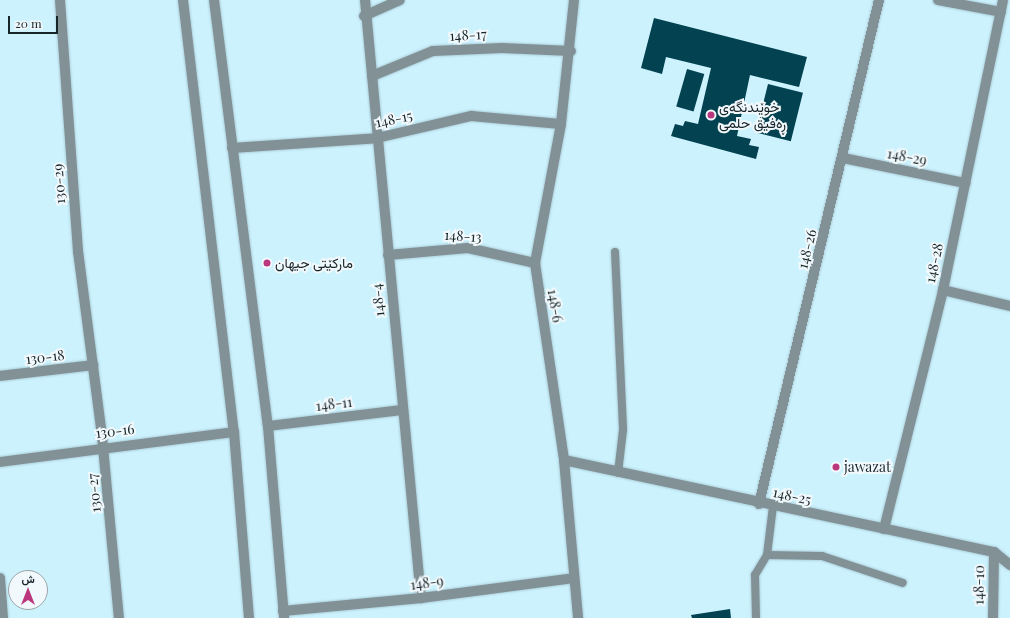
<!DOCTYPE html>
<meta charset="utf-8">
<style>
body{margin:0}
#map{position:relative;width:1010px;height:618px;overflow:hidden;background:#ccf2fe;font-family:"Playfair Display",Vazirmatn,serif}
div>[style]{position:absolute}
.building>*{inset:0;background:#034250;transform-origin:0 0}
.roads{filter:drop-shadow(0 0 1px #abcdd8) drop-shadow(0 0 1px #abcdd8)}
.service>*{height:8px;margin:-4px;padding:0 4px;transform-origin:4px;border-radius:4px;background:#829196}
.minor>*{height:10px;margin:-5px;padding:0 5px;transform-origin:5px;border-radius:5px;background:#829196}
.tertiary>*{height:10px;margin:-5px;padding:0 5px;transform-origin:5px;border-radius:5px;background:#829196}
.dots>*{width:11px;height:11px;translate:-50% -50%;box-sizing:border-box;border:2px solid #f2f9fc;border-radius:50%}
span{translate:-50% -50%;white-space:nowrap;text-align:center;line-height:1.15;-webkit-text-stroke:4px #f2f9fc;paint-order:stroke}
.street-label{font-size:14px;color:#172529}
.poi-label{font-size:14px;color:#172529}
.left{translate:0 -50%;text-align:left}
.north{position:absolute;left:8px;top:570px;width:40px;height:40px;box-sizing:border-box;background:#f2f9fc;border:1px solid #9aa4a8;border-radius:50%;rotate:0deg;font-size:11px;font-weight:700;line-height:16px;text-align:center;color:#172529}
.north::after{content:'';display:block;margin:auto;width:14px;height:18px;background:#ba377d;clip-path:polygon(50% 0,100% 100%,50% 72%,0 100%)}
.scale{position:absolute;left:8px;top:16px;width:50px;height:18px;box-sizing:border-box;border:2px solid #172529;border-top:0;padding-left:5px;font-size:12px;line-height:14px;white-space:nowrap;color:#172529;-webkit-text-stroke:3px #f2f9fc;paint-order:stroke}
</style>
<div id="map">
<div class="building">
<div style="clip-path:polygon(654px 18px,807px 57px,799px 87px,750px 75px,737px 136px,751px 139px,749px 145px,759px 147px,756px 159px,671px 136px,675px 124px,683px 126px,685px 121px,698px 124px,711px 68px,666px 57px,662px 74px,641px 68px)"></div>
<div style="left:687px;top:69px;width:18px;height:39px;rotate:16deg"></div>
<div style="left:768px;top:84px;width:36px;height:50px;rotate:14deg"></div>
<div style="clip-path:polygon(730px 609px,731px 618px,692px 618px,691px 615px)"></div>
</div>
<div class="roads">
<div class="service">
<div style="left:615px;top:252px;width:178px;rotate:87.4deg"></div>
<div style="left:623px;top:430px;width:43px;rotate:96.6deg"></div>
<div style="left:767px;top:555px;width:55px;rotate:1deg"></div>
<div style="left:822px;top:556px;width:85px;rotate:18.4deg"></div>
<div style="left:756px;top:618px;width:43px;rotate:-91.3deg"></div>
<div style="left:755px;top:575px;width:23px;rotate:-59deg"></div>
<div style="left:767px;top:555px;width:49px;rotate:-83deg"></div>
</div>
<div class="minor">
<div style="left:60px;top:0;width:252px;rotate:85.9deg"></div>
<div style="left:78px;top:251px;width:187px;rotate:82.6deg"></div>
<div style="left:102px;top:436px;width:183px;rotate:84.7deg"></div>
<div style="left:365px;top:0;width:601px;rotate:84.65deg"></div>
<div style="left:574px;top:0;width:125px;rotate:96deg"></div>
<div style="left:561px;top:124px;width:141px;rotate:100.6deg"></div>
<div style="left:535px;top:263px;width:199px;rotate:81.6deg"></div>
<div style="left:564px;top:460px;width:159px;rotate:84.9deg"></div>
<div style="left:938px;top:0;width:64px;rotate:10.8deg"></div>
<div style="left:364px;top:16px;width:39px;rotate:-24deg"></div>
<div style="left:372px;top:76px;width:66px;rotate:-22.3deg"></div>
<div style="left:433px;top:51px;width:69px;rotate:-2.5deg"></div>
<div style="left:502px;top:48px;width:69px;rotate:2.5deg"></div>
<div style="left:232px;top:148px;width:145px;rotate:-3.9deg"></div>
<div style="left:377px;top:138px;width:97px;rotate:-13.2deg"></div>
<div style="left:471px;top:116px;width:90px;rotate:5.1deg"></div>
<div style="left:843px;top:158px;width:125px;rotate:11.6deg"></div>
<div style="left:388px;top:255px;width:80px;rotate:-5deg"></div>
<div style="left:468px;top:248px;width:69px;rotate:12.6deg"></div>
<div style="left:943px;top:290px;width:69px;rotate:13.4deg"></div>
<div style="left:0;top:376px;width:94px;rotate:-6.7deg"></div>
<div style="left:268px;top:426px;width:136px;rotate:-6.8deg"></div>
<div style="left:564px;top:460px;width:440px;rotate:12.1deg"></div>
<div style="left:994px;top:552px;width:21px;rotate:39deg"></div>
<div style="left:0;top:462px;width:236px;rotate:-7.3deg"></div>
<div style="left:759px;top:504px;width:518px;rotate:-76.61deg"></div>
<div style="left:884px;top:529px;width:246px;rotate:-76.1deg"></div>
<div style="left:943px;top:290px;width:296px;rotate:-78.3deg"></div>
<div style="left:0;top:578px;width:40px;rotate:85.7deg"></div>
<div style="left:283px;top:611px;width:139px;rotate:-5.4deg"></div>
<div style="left:421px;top:598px;width:154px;rotate:-7.4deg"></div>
<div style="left:993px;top:618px;width:66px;rotate:-89.1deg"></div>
</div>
<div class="tertiary">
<div style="left:183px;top:0;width:435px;rotate:83.3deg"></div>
<div style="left:234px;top:432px;width:187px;rotate:85.4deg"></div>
<div style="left:214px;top:0;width:429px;rotate:82.8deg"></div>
<div style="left:268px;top:426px;width:193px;rotate:85.2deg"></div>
</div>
</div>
<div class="dots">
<div style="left:711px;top:115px;background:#ba377d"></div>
<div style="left:267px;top:263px;background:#ba377d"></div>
<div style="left:836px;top:467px;background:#ba377d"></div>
</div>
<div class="street-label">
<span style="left:468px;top:35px;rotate:-3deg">148-17</span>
<span style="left:394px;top:119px;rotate:-12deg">148-15</span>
<span style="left:907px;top:157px;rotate:11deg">148-29</span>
<span style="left:59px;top:184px;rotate:-94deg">130-29</span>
<span style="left:463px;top:236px;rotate:4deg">148-13</span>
<span style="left:807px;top:249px;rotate:-76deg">148-26</span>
<span style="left:934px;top:263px;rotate:-78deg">148-28</span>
<span style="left:378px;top:300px;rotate:-95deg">148-4</span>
<span style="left:555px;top:306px;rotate:81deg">148-6</span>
<span style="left:45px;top:357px;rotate:-7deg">130-18</span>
<span style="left:334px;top:404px;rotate:-7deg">148-11</span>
<span style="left:115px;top:431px;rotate:-7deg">130-16</span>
<span style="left:94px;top:493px;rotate:-95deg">130-27</span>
<span style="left:792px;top:496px;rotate:12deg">148-25</span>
<span style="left:427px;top:583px;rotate:-7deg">148-9</span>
<span style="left:979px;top:585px;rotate:-89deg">148-10</span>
</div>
<div class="poi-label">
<span class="left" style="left:719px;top:115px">خوێندنگەی<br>ڕەفیق حلمی</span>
<span class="left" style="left:275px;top:263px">ماركێتی جیھان</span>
<span class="left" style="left:844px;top:467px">jawazat</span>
</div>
<div class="north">ش</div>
<div class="scale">20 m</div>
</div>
